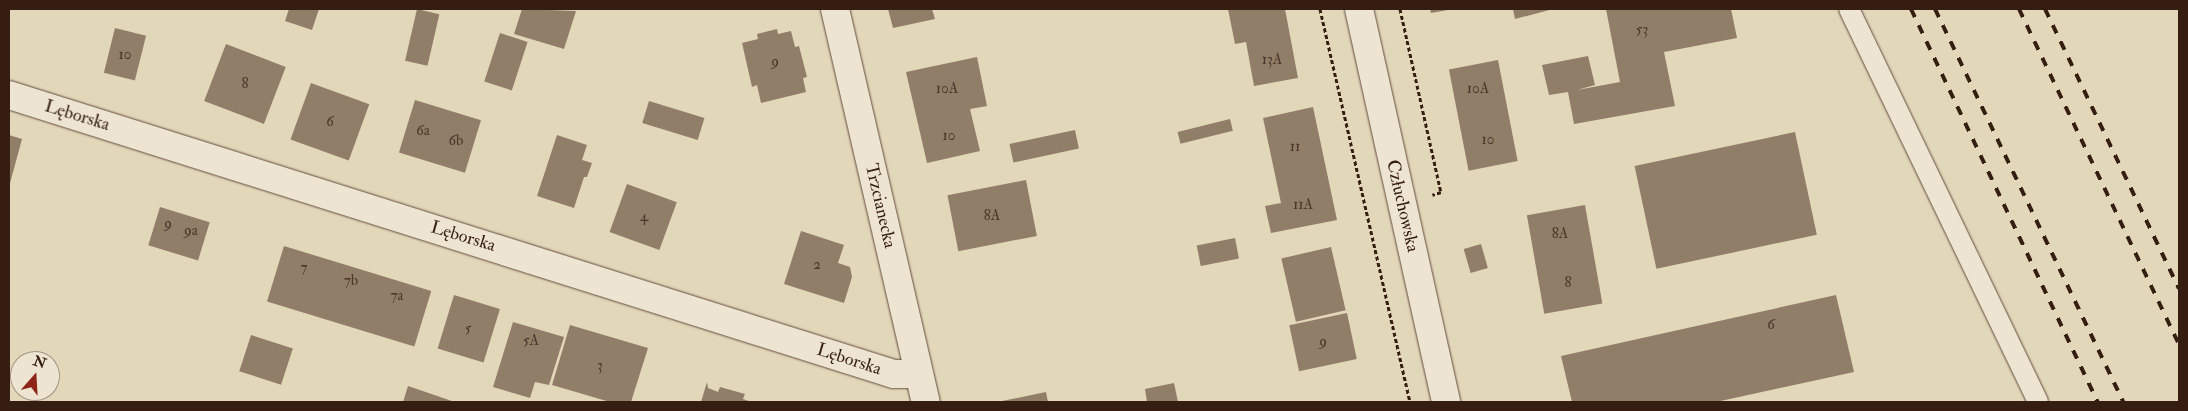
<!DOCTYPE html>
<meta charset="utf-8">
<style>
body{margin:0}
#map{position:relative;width:2188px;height:411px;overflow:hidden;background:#e3d7ba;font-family:"IM FELL Double Pica",serif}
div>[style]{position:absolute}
.building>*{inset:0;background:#907e69;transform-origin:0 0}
.path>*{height:3px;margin-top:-1.5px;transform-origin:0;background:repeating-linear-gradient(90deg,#361d12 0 4px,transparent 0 6.5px)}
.roads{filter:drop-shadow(0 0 1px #614c3c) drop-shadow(0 0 1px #614c3c)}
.service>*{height:20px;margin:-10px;padding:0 10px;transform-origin:10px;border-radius:10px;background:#ede5d2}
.minor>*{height:28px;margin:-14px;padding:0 14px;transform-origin:14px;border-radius:14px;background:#ede5d2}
.rail>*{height:4px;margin-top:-2px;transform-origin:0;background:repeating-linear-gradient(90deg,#361d12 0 9px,transparent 0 18px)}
span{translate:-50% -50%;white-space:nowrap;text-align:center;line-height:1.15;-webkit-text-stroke:4px #ede5d2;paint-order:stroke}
.number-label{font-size:15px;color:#4c3528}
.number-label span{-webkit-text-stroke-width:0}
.street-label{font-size:18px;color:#361d12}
.frame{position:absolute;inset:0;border:10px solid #361d12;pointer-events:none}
.north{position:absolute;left:10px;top:351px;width:50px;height:50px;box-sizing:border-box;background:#ede5d2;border:1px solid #a49585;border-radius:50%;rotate:19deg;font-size:14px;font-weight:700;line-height:20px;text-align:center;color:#361d12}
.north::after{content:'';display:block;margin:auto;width:18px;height:22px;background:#8f2418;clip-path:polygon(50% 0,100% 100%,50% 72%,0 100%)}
</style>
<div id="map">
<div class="building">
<div style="clip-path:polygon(289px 9px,319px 9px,312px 30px,285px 21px)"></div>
<div style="left:417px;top:9px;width:23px;height:53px;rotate:13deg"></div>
<div style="clip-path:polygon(522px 9px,576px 11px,564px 49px,514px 34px)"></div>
<div style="clip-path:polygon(888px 9px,932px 9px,935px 19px,893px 28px)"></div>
<div style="clip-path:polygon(1228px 9px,1285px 9px,1298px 78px,1254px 86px,1246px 42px,1235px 44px)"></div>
<div style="clip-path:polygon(1430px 9px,1448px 9px,1448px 10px,1431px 13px)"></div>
<div style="clip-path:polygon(1513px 9px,1553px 9px,1515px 19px)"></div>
<div style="clip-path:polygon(1606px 9px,1731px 9px,1737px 38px,1664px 52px,1675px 106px,1574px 124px,1568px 92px,1549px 95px,1542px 65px,1588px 56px,1595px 85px,1577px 90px,1620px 82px)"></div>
<div style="left:115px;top:28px;width:32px;height:46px;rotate:14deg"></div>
<div style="clip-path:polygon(777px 29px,778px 34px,791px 31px,795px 47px,799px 46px,807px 77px,803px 78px,806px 92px,761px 103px,757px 85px,752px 87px,742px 43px,758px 39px,757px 34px)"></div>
<div style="left:500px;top:33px;width:29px;height:51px;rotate:18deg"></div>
<div style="left:226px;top:44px;width:64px;height:61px;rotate:21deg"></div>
<div style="clip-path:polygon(977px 57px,987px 106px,970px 109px,980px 151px,927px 163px,906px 72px)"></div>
<div style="left:1498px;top:60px;width:103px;height:50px;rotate:79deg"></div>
<div style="left:311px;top:83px;width:62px;height:60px;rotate:20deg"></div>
<div style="left:415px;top:100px;width:69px;height:55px;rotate:17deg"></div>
<div style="left:649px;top:101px;width:58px;height:23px;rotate:17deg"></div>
<div style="clip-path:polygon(1313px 107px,1337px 220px,1271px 233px,1265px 206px,1281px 203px,1263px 118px)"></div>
<div style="left:1230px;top:119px;width:12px;height:54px;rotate:76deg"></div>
<div style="left:1075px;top:130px;width:19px;height:67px;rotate:78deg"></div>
<div style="left:1795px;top:132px;width:105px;height:164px;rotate:78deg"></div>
<div style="clip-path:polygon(9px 135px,22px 139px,9px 187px)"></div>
<div style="clip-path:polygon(557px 135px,587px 145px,582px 160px,592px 163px,587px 177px,584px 177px,574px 208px,537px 196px)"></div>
<div style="left:1026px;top:180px;width:57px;height:80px;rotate:79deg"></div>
<div style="left:627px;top:184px;width:53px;height:51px;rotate:20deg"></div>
<div style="left:1585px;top:205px;width:100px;height:59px;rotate:80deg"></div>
<div style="left:160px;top:207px;width:52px;height:40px;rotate:17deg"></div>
<div style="clip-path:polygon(801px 231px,844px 245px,838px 263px,850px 267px,852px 277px,844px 303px,784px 284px)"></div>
<div style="left:1235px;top:238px;width:21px;height:39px;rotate:79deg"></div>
<div style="left:1481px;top:244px;width:25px;height:18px;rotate:74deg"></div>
<div style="left:284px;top:246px;width:154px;height:58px;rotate:17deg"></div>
<div style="left:1331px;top:247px;width:65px;height:51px;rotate:77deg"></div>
<div style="left:454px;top:295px;width:48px;height:56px;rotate:17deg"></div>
<div style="clip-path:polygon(1836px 295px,1854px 372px,1716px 402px,1572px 402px,1561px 356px)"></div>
<div style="left:1347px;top:313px;width:47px;height:59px;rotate:78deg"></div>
<div style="clip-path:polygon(513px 322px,564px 337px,549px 385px,535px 382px,530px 398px,493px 387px)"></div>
<div style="clip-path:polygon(570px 325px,648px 348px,631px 402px,610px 402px,552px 385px)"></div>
<div style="left:251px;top:335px;width:44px;height:38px;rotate:18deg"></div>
<div style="clip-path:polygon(707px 382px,708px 388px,718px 392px,720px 387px,745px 394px,743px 399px,752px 402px,701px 402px)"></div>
<div style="clip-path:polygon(1174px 383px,1178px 402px,1147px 402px,1145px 389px)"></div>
<div style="clip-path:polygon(408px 386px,452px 401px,451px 402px,403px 402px)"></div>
<div style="clip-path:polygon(1046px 392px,1048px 402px,1002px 402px,1002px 401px)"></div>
</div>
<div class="path">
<div style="left:1320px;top:9px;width:403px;rotate:77.1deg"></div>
<div style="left:1400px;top:9px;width:188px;rotate:77.4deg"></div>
<div style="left:1441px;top:192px;width:9px;rotate:162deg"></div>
</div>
<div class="roads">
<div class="service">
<div style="left:1849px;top:9px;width:436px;rotate:64.3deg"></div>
</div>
<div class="minor">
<div style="left:835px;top:9px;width:403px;rotate:77deg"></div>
<div style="left:1359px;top:9px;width:403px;rotate:77.5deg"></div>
<div style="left:9px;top:95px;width:928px;rotate:17.5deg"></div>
<div style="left:894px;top:374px;width:24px"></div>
</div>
</div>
<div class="rail">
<div style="left:1911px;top:9px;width:435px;rotate:64.6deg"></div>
<div style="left:1935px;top:9px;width:436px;rotate:64.4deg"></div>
<div style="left:2019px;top:9px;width:372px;rotate:64.5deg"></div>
<div style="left:2045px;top:9px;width:310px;rotate:64.4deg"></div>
</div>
<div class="number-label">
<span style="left:1642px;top:30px">53</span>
<span style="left:125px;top:55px">10</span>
<span style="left:1272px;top:60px">13A</span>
<span style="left:775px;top:62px">9</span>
<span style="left:245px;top:84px">8</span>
<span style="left:947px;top:89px">10A</span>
<span style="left:1478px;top:89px">10A</span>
<span style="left:330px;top:122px">6</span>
<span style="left:423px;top:131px">6a</span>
<span style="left:949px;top:136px">10</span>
<span style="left:1488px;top:140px">10</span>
<span style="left:456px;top:141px">6b</span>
<span style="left:1295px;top:147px">11</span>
<span style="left:1303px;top:205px">11A</span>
<span style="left:992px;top:216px">8A</span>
<span style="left:644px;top:217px">4</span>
<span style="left:168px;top:224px">9</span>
<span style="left:191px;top:231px">9a</span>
<span style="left:1560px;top:234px">8A</span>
<span style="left:817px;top:265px">2</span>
<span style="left:304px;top:268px">7</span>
<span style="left:351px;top:281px">7b</span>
<span style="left:1568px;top:283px">8</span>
<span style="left:397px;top:296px">7a</span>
<span style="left:1771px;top:325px">6</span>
<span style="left:468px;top:329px">5</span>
<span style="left:531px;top:341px">5A</span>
<span style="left:1323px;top:342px">9</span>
<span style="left:600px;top:366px">3</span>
</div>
<div class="street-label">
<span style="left:77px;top:116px;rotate:17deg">Lęborska</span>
<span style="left:880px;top:206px;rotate:77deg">Trzcianecka</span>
<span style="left:1402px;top:206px;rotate:77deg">Człuchowska</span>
<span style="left:463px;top:237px;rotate:17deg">Lęborska</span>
<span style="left:849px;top:360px;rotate:18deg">Lęborska</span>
</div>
<div class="frame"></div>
<div class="north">N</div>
</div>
